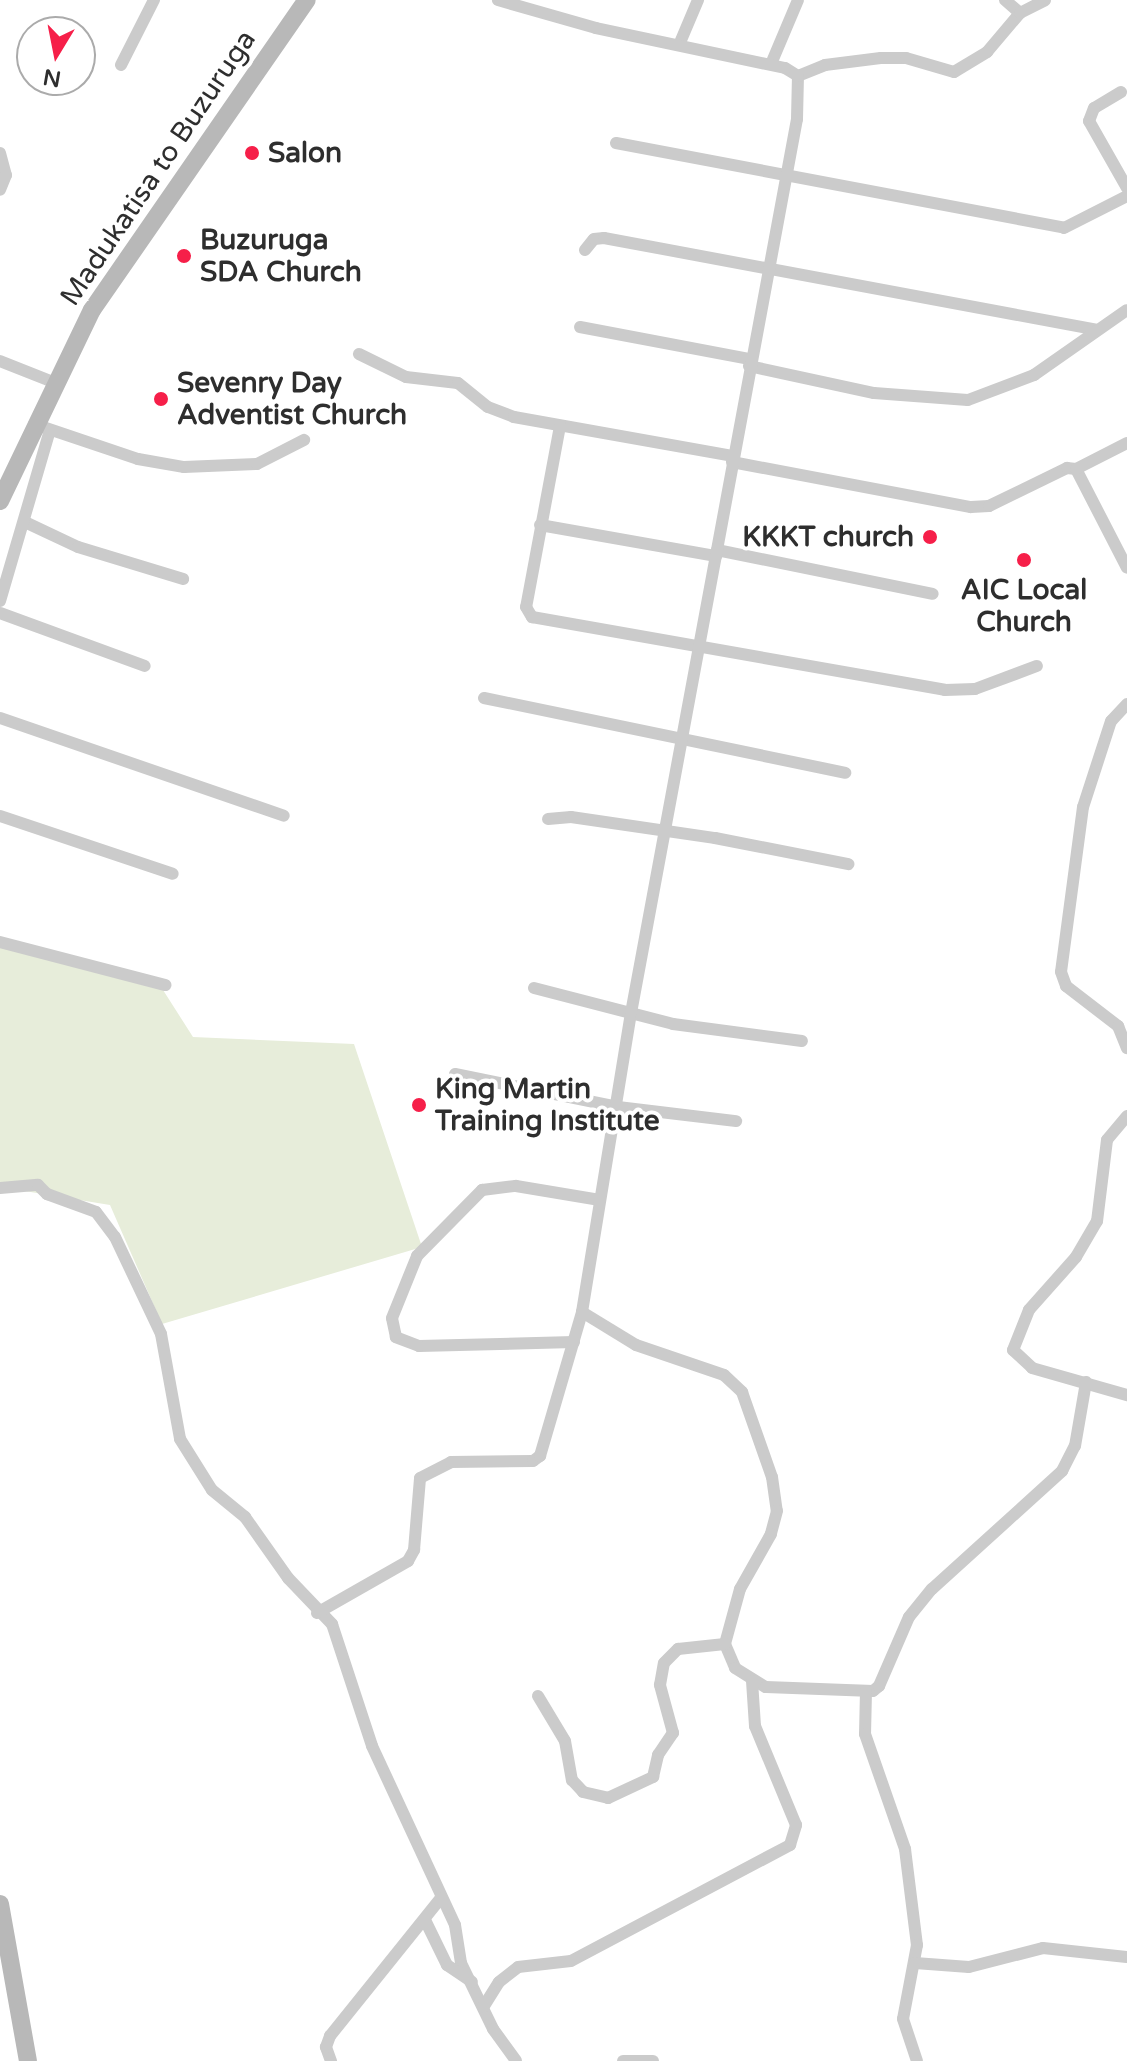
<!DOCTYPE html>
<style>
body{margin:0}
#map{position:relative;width:1127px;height:2061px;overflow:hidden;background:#fff;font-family:"Varela Round",sans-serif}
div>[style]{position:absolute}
.green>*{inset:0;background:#e7edda}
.street>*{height:12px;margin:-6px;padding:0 6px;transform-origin:6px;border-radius:6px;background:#cbcbcb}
.secondary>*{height:18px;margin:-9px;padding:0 9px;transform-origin:9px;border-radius:9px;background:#b8b8b8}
.dots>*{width:22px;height:22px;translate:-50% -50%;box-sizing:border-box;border:4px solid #fff;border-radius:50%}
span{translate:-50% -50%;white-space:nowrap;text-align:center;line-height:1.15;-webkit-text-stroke:8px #fff;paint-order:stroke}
.poi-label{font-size:28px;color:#2e2e2e;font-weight:700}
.left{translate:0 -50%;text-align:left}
.right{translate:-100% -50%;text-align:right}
.street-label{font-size:28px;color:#2e2e2e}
.north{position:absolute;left:16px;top:16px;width:80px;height:80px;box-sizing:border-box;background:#fff;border:2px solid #ababab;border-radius:50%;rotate:190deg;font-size:22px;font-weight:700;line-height:32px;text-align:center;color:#2e2e2e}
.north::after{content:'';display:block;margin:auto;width:28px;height:36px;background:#f61f49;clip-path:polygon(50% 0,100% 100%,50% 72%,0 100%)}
</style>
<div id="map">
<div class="green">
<div style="clip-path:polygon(0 944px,156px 979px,193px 1037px,354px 1044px,422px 1247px,162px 1324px,110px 1205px,0 1187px)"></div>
</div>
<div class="street">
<div style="left:1005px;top:0;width:20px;rotate:41deg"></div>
<div style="left:679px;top:45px;width:49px;rotate:-67.1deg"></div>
<div style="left:771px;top:64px;width:69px;rotate:-67.1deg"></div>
<div style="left:121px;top:65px;width:73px;rotate:-63.1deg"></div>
<div style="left:798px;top:76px;width:29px;rotate:-22deg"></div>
<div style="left:825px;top:65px;width:56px;rotate:-7.1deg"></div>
<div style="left:881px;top:58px;width:25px"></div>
<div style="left:906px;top:58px;width:50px;rotate:16.3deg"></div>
<div style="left:954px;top:72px;width:39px;rotate:-31deg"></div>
<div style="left:987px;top:52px;width:51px;rotate:-49.8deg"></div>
<div style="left:1020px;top:13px;width:28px;rotate:-27deg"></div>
<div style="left:1121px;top:92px;width:31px;rotate:149deg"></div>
<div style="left:1094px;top:108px;width:14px;rotate:111deg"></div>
<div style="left:1089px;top:121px;width:77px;rotate:60.4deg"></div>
<div style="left:616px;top:143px;width:456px;rotate:10.7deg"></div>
<div style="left:1064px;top:228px;width:71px;rotate:-26.9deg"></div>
<div style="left:0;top:153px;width:23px;rotate:75deg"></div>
<div style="left:6px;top:175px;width:16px;rotate:112deg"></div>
<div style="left:585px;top:250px;width:14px;rotate:-51deg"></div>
<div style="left:594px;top:239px;width:10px;rotate:-6deg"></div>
<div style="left:604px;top:238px;width:502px;rotate:10.55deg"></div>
<div style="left:580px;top:327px;width:173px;rotate:10.7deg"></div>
<div style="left:359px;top:354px;width:52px;rotate:26.1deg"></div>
<div style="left:406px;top:377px;width:52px;rotate:6.6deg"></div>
<div style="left:458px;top:383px;width:38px;rotate:39deg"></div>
<div style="left:488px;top:407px;width:28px;rotate:21deg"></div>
<div style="left:514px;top:417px;width:223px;rotate:10.1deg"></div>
<div style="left:0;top:361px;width:57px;rotate:21.6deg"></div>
<div style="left:749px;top:366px;width:128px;rotate:12.2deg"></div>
<div style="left:874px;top:393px;width:94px;rotate:4.3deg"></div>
<div style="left:968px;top:400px;width:71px;rotate:-20.7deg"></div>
<div style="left:1034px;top:375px;width:113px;rotate:-35deg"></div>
<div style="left:34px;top:424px;width:110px;rotate:18.6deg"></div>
<div style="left:138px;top:459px;width:47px;rotate:9.9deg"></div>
<div style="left:184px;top:467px;width:73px;rotate:-2.4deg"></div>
<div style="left:257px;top:464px;width:53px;rotate:-27.1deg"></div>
<div style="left:560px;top:426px;width:184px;rotate:100.6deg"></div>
<div style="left:526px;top:607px;width:12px;rotate:59deg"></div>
<div style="left:532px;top:617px;width:419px;rotate:10deg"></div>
<div style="left:945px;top:690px;width:30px;rotate:-2deg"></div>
<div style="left:975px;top:689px;width:66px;rotate:-20.4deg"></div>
<div style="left:732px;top:462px;width:243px;rotate:10.7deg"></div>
<div style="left:971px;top:507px;width:18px;rotate:-3deg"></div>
<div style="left:989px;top:506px;width:87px;rotate:-26deg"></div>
<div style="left:1067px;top:468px;width:9px;rotate:6deg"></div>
<div style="left:1076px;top:469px;width:111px;rotate:62.7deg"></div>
<div style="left:1076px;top:469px;width:57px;rotate:-27deg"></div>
<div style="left:27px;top:523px;width:56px;rotate:25.2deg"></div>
<div style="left:78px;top:547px;width:110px;rotate:16.9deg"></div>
<div style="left:540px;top:525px;width:179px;rotate:10deg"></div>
<div style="left:717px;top:550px;width:220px;rotate:11.5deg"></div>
<div style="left:0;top:601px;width:178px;rotate:-73.7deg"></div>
<div style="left:0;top:613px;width:154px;rotate:20.1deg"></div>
<div style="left:484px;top:698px;width:369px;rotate:11.7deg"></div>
<div style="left:1127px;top:704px;width:23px;rotate:133deg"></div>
<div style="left:1111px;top:721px;width:90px;rotate:108deg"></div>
<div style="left:1083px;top:807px;width:166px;rotate:97.6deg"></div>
<div style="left:1061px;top:972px;width:15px;rotate:70deg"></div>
<div style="left:1066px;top:986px;width:66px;rotate:37.6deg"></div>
<div style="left:1118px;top:1026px;width:24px;rotate:68deg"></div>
<div style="left:0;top:718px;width:300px;rotate:19deg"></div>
<div style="left:0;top:816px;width:182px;rotate:18.5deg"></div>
<div style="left:548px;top:819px;width:23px;rotate:-5deg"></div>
<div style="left:571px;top:817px;width:146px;rotate:8.3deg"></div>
<div style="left:715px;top:838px;width:136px;rotate:11.1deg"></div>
<div style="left:0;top:942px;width:171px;rotate:14.6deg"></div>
<div style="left:534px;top:988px;width:144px;rotate:14.5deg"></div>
<div style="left:673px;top:1024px;width:130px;rotate:7.5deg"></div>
<div style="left:455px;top:1074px;width:166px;rotate:11.4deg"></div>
<div style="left:618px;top:1107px;width:119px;rotate:6.8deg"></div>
<div style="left:1127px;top:1116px;width:31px;rotate:130deg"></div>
<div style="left:1107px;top:1140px;width:82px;rotate:97deg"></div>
<div style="left:1097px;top:1221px;width:42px;rotate:120.3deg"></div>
<div style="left:1076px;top:1257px;width:71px;rotate:131.6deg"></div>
<div style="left:1029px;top:1310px;width:43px;rotate:111.8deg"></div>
<div style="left:1013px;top:1350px;width:26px;rotate:43deg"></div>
<div style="left:1032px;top:1368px;width:99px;rotate:15.9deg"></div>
<div style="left:0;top:1188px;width:38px;rotate:-5deg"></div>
<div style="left:38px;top:1185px;width:13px;rotate:45deg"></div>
<div style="left:47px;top:1194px;width:52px;rotate:20.2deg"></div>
<div style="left:96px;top:1212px;width:31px;rotate:53deg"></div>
<div style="left:115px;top:1237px;width:107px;rotate:64.6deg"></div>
<div style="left:161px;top:1334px;width:107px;rotate:79.7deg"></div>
<div style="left:180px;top:1439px;width:60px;rotate:57.9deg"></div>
<div style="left:212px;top:1490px;width:43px;rotate:39.3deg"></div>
<div style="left:245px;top:1517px;width:75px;rotate:54.8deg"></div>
<div style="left:288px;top:1578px;width:64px;rotate:46.3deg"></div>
<div style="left:332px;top:1624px;width:128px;rotate:71.8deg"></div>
<div style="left:372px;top:1746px;width:197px;rotate:65.1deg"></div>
<div style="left:455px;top:1925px;width:38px;rotate:81deg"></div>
<div style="left:461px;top:1963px;width:73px;rotate:64.1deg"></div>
<div style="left:493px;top:2029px;width:39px;rotate:54deg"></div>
<div style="left:582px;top:1312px;width:63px;rotate:31.4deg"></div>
<div style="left:636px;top:1345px;width:93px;rotate:18.8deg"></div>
<div style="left:724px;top:1375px;width:25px;rotate:43deg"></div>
<div style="left:742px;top:1392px;width:90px;rotate:70.6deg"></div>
<div style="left:772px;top:1477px;width:34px;rotate:82deg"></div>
<div style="left:777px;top:1511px;width:24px;rotate:105deg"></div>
<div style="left:771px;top:1534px;width:63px;rotate:119.4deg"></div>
<div style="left:740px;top:1589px;width:57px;rotate:105.3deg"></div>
<div style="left:725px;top:1644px;width:26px;rotate:67deg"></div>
<div style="left:735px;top:1668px;width:36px;rotate:32deg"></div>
<div style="left:766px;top:1687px;width:107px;rotate:2.1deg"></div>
<div style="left:873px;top:1691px;width:8px;rotate:-40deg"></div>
<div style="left:879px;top:1686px;width:75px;rotate:-66.5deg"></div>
<div style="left:909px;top:1617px;width:36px;rotate:-51deg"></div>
<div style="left:932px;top:1589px;width:176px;rotate:-42.2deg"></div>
<div style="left:1062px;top:1471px;width:28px;rotate:-63deg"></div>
<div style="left:1075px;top:1446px;width:65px;rotate:-80.2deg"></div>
<div style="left:574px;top:1342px;width:155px;rotate:178.5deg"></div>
<div style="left:419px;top:1346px;width:25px;rotate:-159deg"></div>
<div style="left:396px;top:1337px;width:19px;rotate:-102deg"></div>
<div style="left:392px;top:1318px;width:67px;rotate:-68deg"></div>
<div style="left:417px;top:1256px;width:93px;rotate:-45.4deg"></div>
<div style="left:482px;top:1190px;width:34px;rotate:-7deg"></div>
<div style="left:516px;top:1186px;width:85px;rotate:9.5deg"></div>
<div style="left:317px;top:1613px;width:105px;rotate:-29.7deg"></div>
<div style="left:408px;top:1561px;width:13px;rotate:-61deg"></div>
<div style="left:414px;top:1550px;width:72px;rotate:-85.2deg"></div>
<div style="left:420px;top:1478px;width:35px;rotate:-27deg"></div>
<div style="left:451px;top:1462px;width:82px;rotate:-0.7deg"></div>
<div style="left:533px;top:1461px;width:9px;rotate:-36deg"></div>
<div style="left:540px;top:1456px;width:150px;rotate:-73.7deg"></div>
<div style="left:582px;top:1312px;width:303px;rotate:-80.7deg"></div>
<div style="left:631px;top:1013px;width:909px;rotate:-79.48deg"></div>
<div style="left:797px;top:119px;width:43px;rotate:-88.7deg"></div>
<div style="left:798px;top:76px;width:15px;rotate:-148deg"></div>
<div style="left:785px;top:68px;width:193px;rotate:-168.1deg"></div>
<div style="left:596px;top:28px;width:102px;rotate:-164.1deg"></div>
<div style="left:866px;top:1691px;width:43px;rotate:91.3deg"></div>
<div style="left:865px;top:1734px;width:122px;rotate:70.8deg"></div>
<div style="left:905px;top:1849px;width:97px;rotate:82.9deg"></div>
<div style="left:917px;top:1945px;width:75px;rotate:100.7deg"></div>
<div style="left:903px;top:2019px;width:44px;rotate:71.6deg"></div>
<div style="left:538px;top:1696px;width:52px;rotate:59deg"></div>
<div style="left:565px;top:1741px;width:40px;rotate:80deg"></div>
<div style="left:572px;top:1780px;width:16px;rotate:47deg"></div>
<div style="left:583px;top:1792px;width:26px;rotate:13deg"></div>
<div style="left:608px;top:1798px;width:50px;rotate:-25deg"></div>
<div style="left:653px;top:1777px;width:23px;rotate:-77deg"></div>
<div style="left:658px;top:1755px;width:27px;rotate:-56deg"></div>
<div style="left:673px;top:1733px;width:50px;rotate:-105.2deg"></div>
<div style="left:660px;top:1685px;width:22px;rotate:-80deg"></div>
<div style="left:664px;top:1663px;width:20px;rotate:-45deg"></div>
<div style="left:678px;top:1649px;width:47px;rotate:-6.1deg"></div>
<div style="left:426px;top:1922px;width:48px;rotate:64deg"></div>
<div style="left:447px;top:1965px;width:30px;rotate:34deg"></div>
<div style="left:915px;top:1963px;width:54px;rotate:4.2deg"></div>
<div style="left:969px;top:1967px;width:76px;rotate:-14.4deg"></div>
<div style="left:1043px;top:1948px;width:84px;rotate:6.1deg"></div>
<div style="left:484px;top:2006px;width:28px;rotate:-58deg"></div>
<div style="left:499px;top:1982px;width:24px;rotate:-38deg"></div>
<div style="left:518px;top:1967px;width:53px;rotate:-6.5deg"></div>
<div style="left:571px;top:1961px;width:248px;rotate:-27.9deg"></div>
<div style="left:790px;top:1845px;width:21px;rotate:-73deg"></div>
<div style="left:796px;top:1825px;width:107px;rotate:-112.5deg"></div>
<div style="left:755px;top:1726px;width:45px;rotate:-93.8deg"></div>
<div style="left:331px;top:2061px;width:15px;rotate:-110deg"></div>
<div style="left:326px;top:2047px;width:12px;rotate:-70deg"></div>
<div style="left:330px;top:2036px;width:176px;rotate:-51.2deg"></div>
<div style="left:623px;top:2061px;width:30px"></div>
</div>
<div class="secondary">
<div style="left:0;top:501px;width:212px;rotate:-64.3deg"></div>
<div style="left:92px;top:310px;width:377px;rotate:-55.3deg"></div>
<div style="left:0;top:1904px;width:159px;rotate:79.9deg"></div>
</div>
<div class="dots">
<div style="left:252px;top:153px;background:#f61f49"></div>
<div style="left:184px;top:256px;background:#f61f49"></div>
<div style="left:161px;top:399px;background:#f61f49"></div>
<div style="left:930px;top:537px;background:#f61f49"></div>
<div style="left:1024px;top:560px;background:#f61f49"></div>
<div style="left:419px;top:1105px;background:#f61f49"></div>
</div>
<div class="poi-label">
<span class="left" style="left:268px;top:153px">Salon</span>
<span class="left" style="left:200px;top:256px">Buzuruga<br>SDA Church</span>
<span class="left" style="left:177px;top:399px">Sevenry Day<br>Adventist Church</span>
<span class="right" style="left:914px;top:537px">KKKT church</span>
<span style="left:1024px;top:606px">AIC Local<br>Church</span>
<span class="left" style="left:435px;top:1105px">King Martin<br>Training Institute</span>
</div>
<div class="street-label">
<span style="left:158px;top:168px;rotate:-56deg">Madukatisa to Buzuruga</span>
</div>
<div class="north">N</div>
</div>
